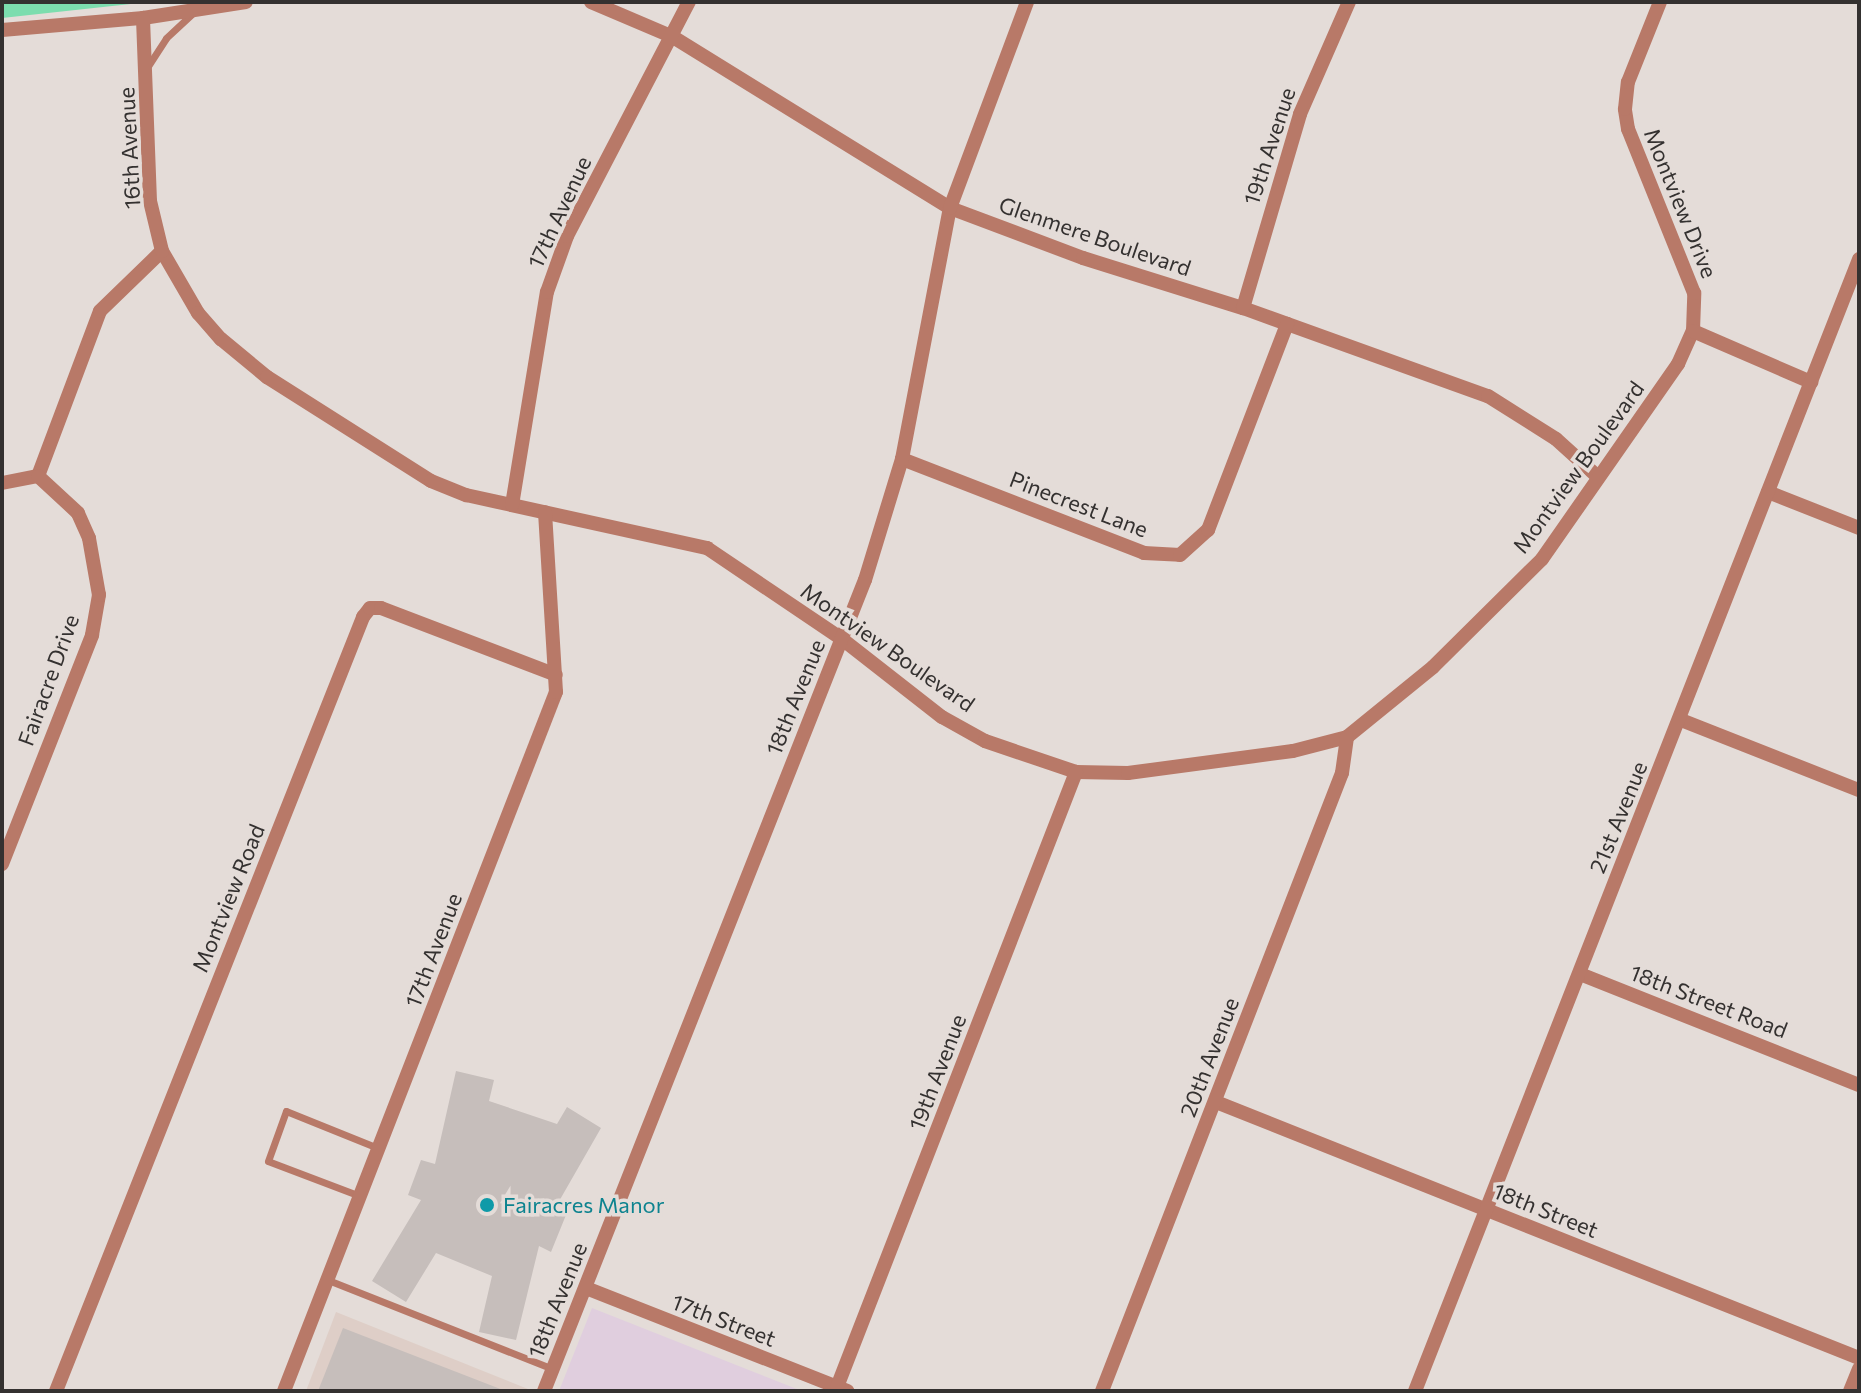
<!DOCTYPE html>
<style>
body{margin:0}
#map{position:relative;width:1861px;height:1393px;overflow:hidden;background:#e4dcd8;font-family:Commissioner,sans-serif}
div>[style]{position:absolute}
.commercial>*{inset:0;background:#e0cede}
.built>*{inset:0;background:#decec7}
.green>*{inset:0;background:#7cddae}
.building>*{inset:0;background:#c6bebb}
.lane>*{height:7px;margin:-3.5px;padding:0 3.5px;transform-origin:3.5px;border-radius:3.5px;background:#b87968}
.street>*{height:14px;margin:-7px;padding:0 7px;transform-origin:7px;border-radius:7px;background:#b87968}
.dots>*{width:22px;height:22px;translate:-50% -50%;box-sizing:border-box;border:4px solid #e4dcd8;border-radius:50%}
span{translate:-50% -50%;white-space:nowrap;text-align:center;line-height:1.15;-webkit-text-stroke:7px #e4dcd8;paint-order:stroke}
.street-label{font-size:22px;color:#343130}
.culture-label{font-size:22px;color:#0d838f}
.left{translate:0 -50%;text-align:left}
.frame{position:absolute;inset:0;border:4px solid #343130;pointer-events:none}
</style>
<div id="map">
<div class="commercial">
<div style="clip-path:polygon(592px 1308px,802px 1391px,559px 1391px)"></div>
</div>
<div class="built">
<div style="clip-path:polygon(336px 1312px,533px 1391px,306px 1391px)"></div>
</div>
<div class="green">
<div style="clip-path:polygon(2px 2px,149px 2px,2px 18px)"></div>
</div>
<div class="building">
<div style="clip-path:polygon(456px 1071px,494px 1080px,489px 1101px,557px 1124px,567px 1107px,601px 1128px,554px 1210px,566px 1215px,551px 1252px,539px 1246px,516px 1340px,479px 1332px,492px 1276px,436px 1253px,406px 1302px,372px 1281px,421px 1200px,408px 1195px,421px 1160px,435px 1164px)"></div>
<div style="clip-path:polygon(343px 1328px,503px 1390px,503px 1391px,318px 1391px)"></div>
</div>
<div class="lane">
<div style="left:148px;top:66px;width:33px;rotate:-57deg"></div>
<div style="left:166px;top:38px;width:38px;rotate:-43deg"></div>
<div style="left:360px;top:1196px;width:98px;rotate:-159.2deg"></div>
<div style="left:268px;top:1161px;width:53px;rotate:-70.2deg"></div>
<div style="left:286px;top:1111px;width:99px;rotate:21.9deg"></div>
<div style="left:328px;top:1280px;width:242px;rotate:21.6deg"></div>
</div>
<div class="street">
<div style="left:591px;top:2px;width:89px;rotate:23.1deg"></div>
<div style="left:673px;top:37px;width:326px;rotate:31.7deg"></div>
<div style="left:950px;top:208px;width:142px;rotate:20.6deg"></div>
<div style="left:1083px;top:258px;width:168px;rotate:17.4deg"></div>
<div style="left:1243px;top:308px;width:260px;rotate:19.8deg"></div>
<div style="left:1488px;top:396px;width:80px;rotate:32.3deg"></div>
<div style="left:1556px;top:439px;width:57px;rotate:42.1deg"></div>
<div style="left:2px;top:30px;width:142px;rotate:-4.9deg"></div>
<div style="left:143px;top:18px;width:104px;rotate:-8.8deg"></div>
<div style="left:162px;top:251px;width:72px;rotate:59.9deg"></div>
<div style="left:198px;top:313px;width:35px;rotate:49deg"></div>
<div style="left:221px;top:339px;width:60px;rotate:39.6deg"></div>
<div style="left:267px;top:377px;width:194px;rotate:32.4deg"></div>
<div style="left:431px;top:481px;width:38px;rotate:22deg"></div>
<div style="left:466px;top:495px;width:247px;rotate:12.4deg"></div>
<div style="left:707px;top:548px;width:163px;rotate:34deg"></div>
<div style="left:842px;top:639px;width:127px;rotate:38deg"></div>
<div style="left:942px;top:717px;width:49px;rotate:29.2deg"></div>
<div style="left:985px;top:741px;width:96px;rotate:18.8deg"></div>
<div style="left:1076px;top:772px;width:52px;rotate:1.1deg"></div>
<div style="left:1128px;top:773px;width:166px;rotate:-7.6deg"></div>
<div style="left:1293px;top:751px;width:56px;rotate:-14.5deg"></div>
<div style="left:1347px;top:737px;width:111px;rotate:-39.1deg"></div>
<div style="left:1433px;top:667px;width:153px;rotate:-44.7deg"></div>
<div style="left:1542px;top:559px;width:238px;rotate:-55.1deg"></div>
<div style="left:1678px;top:364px;width:36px;rotate:-66deg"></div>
<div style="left:1693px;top:331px;width:38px;rotate:-88deg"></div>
<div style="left:1694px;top:293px;width:177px;rotate:-111.9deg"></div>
<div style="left:1628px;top:129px;width:20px;rotate:-99deg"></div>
<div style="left:1625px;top:109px;width:27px;rotate:-84deg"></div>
<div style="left:1628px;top:82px;width:86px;rotate:-68.2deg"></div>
<div style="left:1243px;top:308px;width:202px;rotate:-73.6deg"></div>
<div style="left:1300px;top:114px;width:122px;rotate:-66.4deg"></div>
<div style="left:1693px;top:331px;width:129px;rotate:23.4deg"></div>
<div style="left:902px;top:459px;width:260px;rotate:21.2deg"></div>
<div style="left:1144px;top:553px;width:36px;rotate:3deg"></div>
<div style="left:1180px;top:555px;width:38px;rotate:-42deg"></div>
<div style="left:1208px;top:530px;width:221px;rotate:-69deg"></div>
<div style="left:38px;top:476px;width:176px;rotate:-69.4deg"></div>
<div style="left:100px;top:311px;width:86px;rotate:-44.1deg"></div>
<div style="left:162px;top:251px;width:51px;rotate:-103.5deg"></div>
<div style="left:150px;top:201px;width:183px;rotate:-92.2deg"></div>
<div style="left:2px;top:483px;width:37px;rotate:-11deg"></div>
<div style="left:1768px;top:492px;width:98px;rotate:21.6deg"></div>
<div style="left:512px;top:505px;width:216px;rotate:-80.7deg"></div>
<div style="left:547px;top:292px;width:59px;rotate:-70.3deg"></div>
<div style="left:567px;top:236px;width:264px;rotate:-62.5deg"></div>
<div style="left:1681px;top:720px;width:191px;rotate:21.5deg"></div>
<div style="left:2px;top:864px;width:246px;rotate:-68.5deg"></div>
<div style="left:92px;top:635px;width:41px;rotate:-80.1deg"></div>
<div style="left:99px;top:595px;width:58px;rotate:-100deg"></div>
<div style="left:89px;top:538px;width:27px;rotate:-114deg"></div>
<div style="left:78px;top:513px;width:54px;rotate:-137.2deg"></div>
<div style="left:1580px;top:974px;width:300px;rotate:21.7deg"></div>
<div style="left:1216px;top:1102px;width:692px;rotate:21.71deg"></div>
<div style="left:586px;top:1288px;width:281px;rotate:21.5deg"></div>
<div style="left:837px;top:1387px;width:660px;rotate:-68.76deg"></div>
<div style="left:56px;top:1391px;width:833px;rotate:-68.36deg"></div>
<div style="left:363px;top:617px;width:11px;rotate:-52deg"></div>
<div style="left:370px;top:608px;width:11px"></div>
<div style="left:381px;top:608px;width:187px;rotate:20.9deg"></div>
<div style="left:284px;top:1391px;width:750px;rotate:-68.74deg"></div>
<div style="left:556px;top:692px;width:180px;rotate:-93.5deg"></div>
<div style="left:544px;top:1391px;width:872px;rotate:-68.41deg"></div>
<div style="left:865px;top:580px;width:127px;rotate:-73deg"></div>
<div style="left:902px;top:459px;width:256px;rotate:-79.2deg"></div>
<div style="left:950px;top:208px;width:220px;rotate:-69.5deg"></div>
<div style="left:1102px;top:1391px;width:663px;rotate:-68.78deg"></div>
<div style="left:1342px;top:773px;width:36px;rotate:-82deg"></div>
<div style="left:1415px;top:1391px;width:1216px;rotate:-68.58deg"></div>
<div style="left:1850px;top:1391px;width:24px;rotate:-68deg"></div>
</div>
<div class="dots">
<div style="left:487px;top:1205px;background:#0f9aa8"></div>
</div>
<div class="street-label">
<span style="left:1269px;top:146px;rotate:-72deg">19th Avenue</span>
<span style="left:129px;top:148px;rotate:-93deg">16th Avenue</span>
<span style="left:1681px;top:203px;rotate:68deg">Montview Drive</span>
<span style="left:559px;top:212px;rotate:-65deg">17th Avenue</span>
<span style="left:1095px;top:236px;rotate:19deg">Glenmere Boulevard</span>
<span style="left:1578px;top:467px;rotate:-54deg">Montview Boulevard</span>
<span style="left:1079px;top:504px;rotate:21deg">Pinecrest Lane</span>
<span style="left:888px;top:647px;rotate:35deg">Montview Boulevard</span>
<span style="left:48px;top:680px;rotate:-70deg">Fairacre Drive</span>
<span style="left:795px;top:697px;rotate:-68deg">18th Avenue</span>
<span style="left:1618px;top:817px;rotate:-68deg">21st Avenue</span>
<span style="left:228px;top:898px;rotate:-68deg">Montview Road</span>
<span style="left:433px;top:950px;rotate:-69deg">17th Avenue</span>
<span style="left:1709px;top:1001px;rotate:21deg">18th Street Road</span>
<span style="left:1209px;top:1057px;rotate:-69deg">20th Avenue</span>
<span style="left:937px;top:1072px;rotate:-69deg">19th Avenue</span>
<span style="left:1546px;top:1210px;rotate:22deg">18th Street</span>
<span style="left:557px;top:1300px;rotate:-68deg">18th Avenue</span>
<span style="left:724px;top:1320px;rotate:21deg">17th Street</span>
</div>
<div class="culture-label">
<span class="left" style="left:503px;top:1205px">Fairacres Manor</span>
</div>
<div class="frame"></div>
</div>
